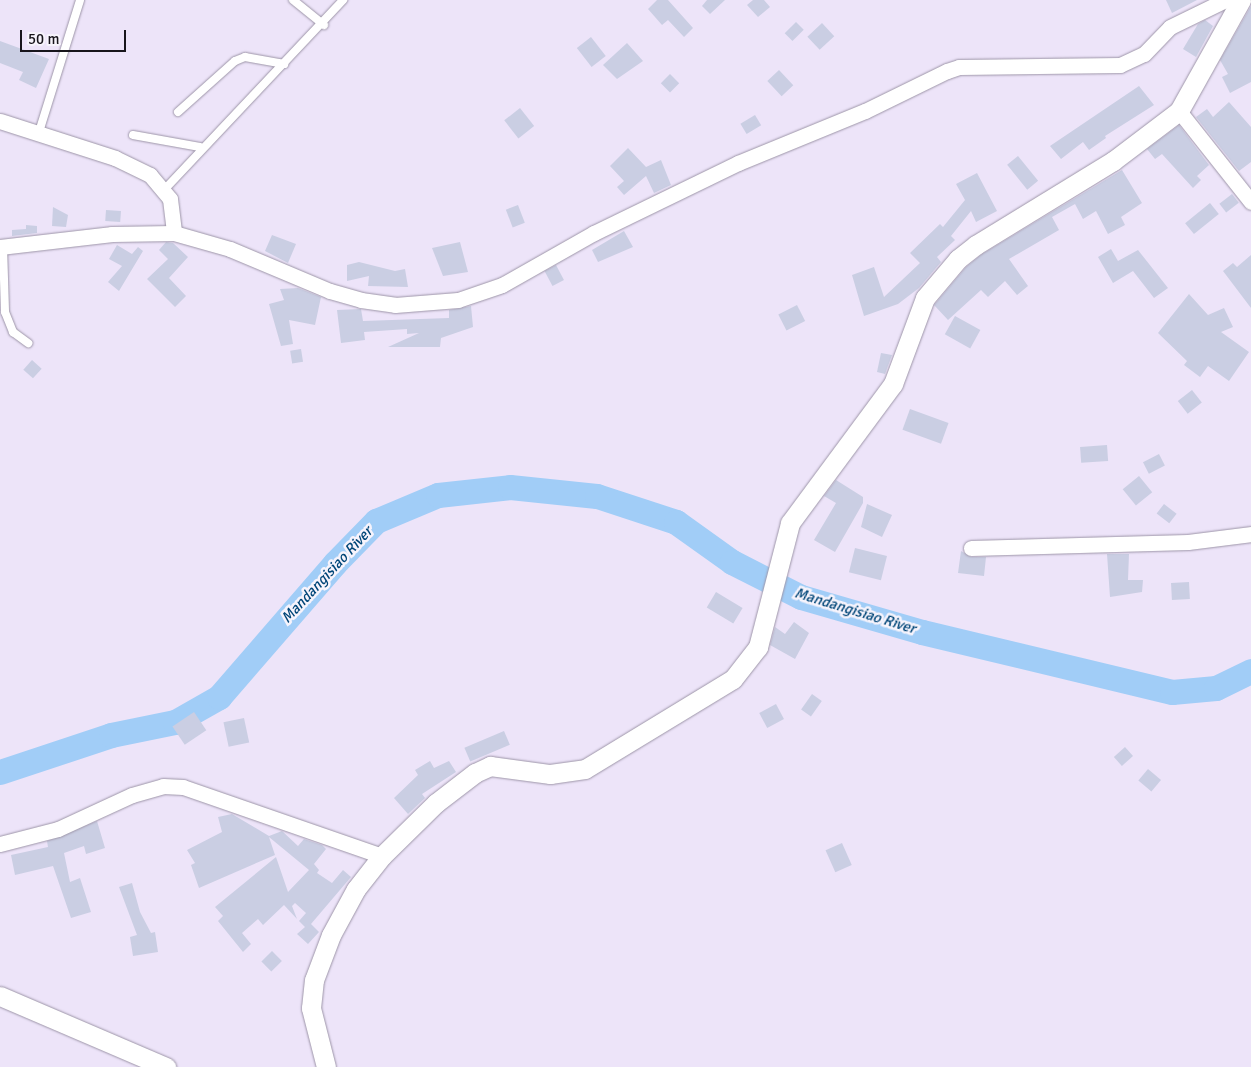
<!DOCTYPE html>
<style>
body{margin:0}
#map{position:relative;width:1251px;height:1067px;overflow:hidden;background:#ede4f9;font-family:Signika,sans-serif}
div>[style]{position:absolute}
.river>*{height:25px;margin:-12.5px;padding:0 12.5px;transform-origin:12.5px;border-radius:12.5px;background:#a1cdf7}
.building>*{inset:0;background:#cacee3;transform-origin:0 0}
.roads{filter:drop-shadow(0 0 1px #9d95a8) drop-shadow(0 0 1px #9d95a8)}
.service>*{height:8px;margin:-4px;padding:0 4px;transform-origin:4px;border-radius:4px;background:#fff}
.minor>*{height:15px;margin:-7.5px;padding:0 7.5px;transform-origin:7.5px;border-radius:7.5px;background:#fff}
.tertiary>*{height:19px;margin:-9.5px;padding:0 9.5px;transform-origin:9.5px;border-radius:9.5px;background:#fff}
span{translate:-50% -50%;white-space:nowrap;text-align:center;line-height:1.15;-webkit-text-stroke:5px #f7f4fc;paint-order:stroke}
.water-label{font-size:15px;color:#004678;font-style:italic}
.scale{position:absolute;left:20px;top:30px;width:106px;height:22px;box-sizing:border-box;border:2px solid #18151c;border-top:0;padding-left:6px;font-size:15px;line-height:18px;white-space:nowrap;color:#18151c;-webkit-text-stroke:4px #f7f4fc;paint-order:stroke}
</style>
<div id="map">
<div class="river">
<div style="left:0;top:772px;width:117px;rotate:-18.4deg"></div>
<div style="left:111px;top:735px;width:65px;rotate:-11.5deg"></div>
<div style="left:175px;top:722px;width:51px;rotate:-29.6deg"></div>
<div style="left:219px;top:697px;width:177px;rotate:-49.1deg"></div>
<div style="left:335px;top:563px;width:59px;rotate:-45.7deg"></div>
<div style="left:376px;top:521px;width:67px;rotate:-22.8deg"></div>
<div style="left:438px;top:495px;width:72px;rotate:-6.3deg"></div>
<div style="left:510px;top:487px;width:87px;rotate:5.9deg"></div>
<div style="left:597px;top:496px;width:83px;rotate:18.2deg"></div>
<div style="left:676px;top:522px;width:69px;rotate:35.5deg"></div>
<div style="left:732px;top:562px;width:77px;rotate:26.9deg"></div>
<div style="left:801px;top:597px;width:126px;rotate:16.1deg"></div>
<div style="left:922px;top:632px;width:257px;rotate:13.5deg"></div>
<div style="left:1172px;top:692px;width:44px;rotate:-5.2deg"></div>
<div style="left:1216px;top:688px;width:39px;rotate:-26deg"></div>
</div>
<div class="building">
<div style="clip-path:polygon(657px 0,668px 0,693px 28px,684px 37px,668px 20px,662px 25px,648px 9px)"></div>
<div style="clip-path:polygon(707px 0,725px 0,710px 14px,702px 6px)"></div>
<div style="clip-path:polygon(753px 0,764px 0,770px 7px,758px 17px,747px 5px)"></div>
<div style="clip-path:polygon(1166px 0,1197px 0,1172px 13px)"></div>
<div style="clip-path:polygon(1251px 6px,1251px 82px,1230px 93px,1222px 77px,1228px 74px,1220px 60px)"></div>
<div style="clip-path:polygon(1205px 20px,1213px 26px,1196px 57px,1183px 49px,1198px 24px)"></div>
<div style="left:796px;top:22px;width:11px;height:16px;rotate:45deg"></div>
<div style="left:822px;top:23px;width:18px;height:20px;rotate:47deg"></div>
<div style="left:591px;top:37px;width:24px;height:18px;rotate:52deg"></div>
<div style="clip-path:polygon(0 41px,49px 59px,36px 88px,19px 80px,23px 72px,0 63px)"></div>
<div style="clip-path:polygon(627px 43px,643px 61px,617px 79px,603px 65px)"></div>
<div style="left:779px;top:70px;width:21px;height:16px;rotate:47deg"></div>
<div style="left:670px;top:74px;width:13px;height:13px;rotate:45deg"></div>
<div style="clip-path:polygon(1139px 86px,1154px 105px,1105px 136px,1106px 138px,1089px 150px,1083px 142px,1061px 159px,1050px 146px)"></div>
<div style="clip-path:polygon(1229px 102px,1251px 127px,1251px 162px,1239px 171px,1196px 117px,1207px 109px,1213px 117px)"></div>
<div style="left:520px;top:108px;width:23px;height:20px;rotate:52deg"></div>
<div style="left:755px;top:115px;width:12px;height:17px;rotate:59deg"></div>
<div style="clip-path:polygon(1179px 125px,1209px 165px,1197px 176px,1201px 180px,1193px 188px,1162px 154px,1155px 159px,1147px 149px)"></div>
<div style="clip-path:polygon(628px 148px,646px 167px,661px 160px,671px 185px,654px 193px,646px 176px,624px 195px,617px 187px,624px 181px,610px 166px)"></div>
<div style="left:1018px;top:156px;width:32px;height:14px;rotate:51deg"></div>
<div style="clip-path:polygon(1122px 170px,1142px 203px,1121px 217px,1125px 225px,1108px 234px,1096px 211px,1083px 219px,1075px 204px,1052px 217px,1059px 230px,1009px 259px,1028px 286px,1017px 295px,1005px 281px,988px 297px,981px 290px,948px 320px,934px 305px,966px 267px,982px 254px)"></div>
<div style="clip-path:polygon(977px 173px,997px 211px,976px 222px,971px 211px,951px 236px,955px 240px,937px 257px,941px 262px,919px 288px,898px 304px,864px 316px,852px 275px,874px 267px,884px 297px,920px 263px,910px 253px,940px 224px,943px 227px,965px 200px,956px 184px)"></div>
<div style="left:1232px;top:194px;width:11px;height:16px;rotate:52deg"></div>
<div style="left:1210px;top:203px;width:14px;height:32px;rotate:51deg"></div>
<div style="left:518px;top:205px;width:19px;height:13px;rotate:69deg"></div>
<div style="clip-path:polygon(53px 207px,68px 215px,66px 227px,52px 226px)"></div>
<div style="left:106px;top:210px;width:15px;height:11px;rotate:4deg"></div>
<div style="clip-path:polygon(26px 225px,37px 226px,37px 233px,12px 236px,12px 230px,26px 229px)"></div>
<div style="clip-path:polygon(624px 231px,633px 247px,598px 262px,592px 250px)"></div>
<div style="clip-path:polygon(272px 235px,296px 244px,288px 263px,265px 251px)"></div>
<div style="clip-path:polygon(166px 242px,173px 243px,188px 257px,169px 278px,186px 296px,175px 307px,147px 279px,168px 259px,159px 250px)"></div>
<div style="clip-path:polygon(460px 242px,468px 272px,443px 276px,432px 248px)"></div>
<div style="clip-path:polygon(117px 245px,132px 254px,138px 247px,143px 251px,119px 291px,108px 282px,122px 266px,109px 259px)"></div>
<div style="clip-path:polygon(1111px 249px,1118px 261px,1138px 250px,1168px 288px,1154px 298px,1133px 271px,1113px 283px,1098px 257px)"></div>
<div style="clip-path:polygon(1251px 255px,1251px 308px,1223px 271px,1233px 263px,1237px 267px)"></div>
<div style="clip-path:polygon(359px 262px,395px 271px,405px 269px,408px 287px,368px 286px,369px 276px,347px 281px,347px 265px)"></div>
<div style="left:556px;top:265px;width:17px;height:13px;rotate:62deg"></div>
<div style="clip-path:polygon(298px 288px,321px 297px,315px 325px,289px 320px,293px 344px,281px 346px,269px 304px,284px 300px,280px 289px)"></div>
<div style="clip-path:polygon(1189px 294px,1208px 315px,1224px 308px,1233px 327px,1221px 332px,1249px 352px,1229px 381px,1208px 366px,1200px 377px,1184px 365px,1187px 361px,1158px 333px)"></div>
<div style="left:797px;top:305px;width:18px;height:21px;rotate:63deg"></div>
<div style="clip-path:polygon(471px 306px,473px 327px,441px 338px,440px 347px,388px 347px,419px 333px,407px 334px,407px 329px,364px 332px,365px 340px,341px 343px,337px 310px,361px 309px,363px 321px,449px 318px,449px 310px)"></div>
<div style="left:955px;top:316px;width:29px;height:21px;rotate:29deg"></div>
<div style="left:301px;top:349px;width:13px;height:11px;rotate:81deg"></div>
<div style="clip-path:polygon(881px 353px,892px 355px,885px 374px,877px 372px)"></div>
<div style="left:32px;top:360px;width:13px;height:13px;rotate:42deg"></div>
<div style="left:1192px;top:390px;width:16px;height:18px;rotate:52deg"></div>
<div style="left:910px;top:409px;width:41px;height:22px;rotate:20deg"></div>
<div style="left:1107px;top:445px;width:16px;height:27px;rotate:86deg"></div>
<div style="left:1159px;top:454px;width:13px;height:18px;rotate:63deg"></div>
<div style="left:1139px;top:476px;width:21px;height:21px;rotate:51deg"></div>
<div style="clip-path:polygon(836px 480px,863px 497px,863px 503px,835px 552px,814px 540px,836px 503px,824px 496px)"></div>
<div style="clip-path:polygon(867px 504px,892px 515px,882px 537px,861px 527px)"></div>
<div style="left:1164px;top:504px;width:16px;height:12px;rotate:38deg"></div>
<div style="left:855px;top:548px;width:33px;height:25px;rotate:14deg"></div>
<div style="clip-path:polygon(961px 551px,971px 557px,986px 557px,984px 576px,958px 573px)"></div>
<div style="clip-path:polygon(1107px 554px,1129px 554px,1128px 580px,1143px 580px,1142px 592px,1110px 597px)"></div>
<div style="left:1189px;top:582px;width:17px;height:18px;rotate:87deg"></div>
<div style="left:716px;top:592px;width:31px;height:18px;rotate:31deg"></div>
<div style="clip-path:polygon(794px 622px,809px 633px,795px 659px,770px 645px,775px 627px,785px 634px)"></div>
<div style="left:812px;top:694px;width:12px;height:19px;rotate:35deg"></div>
<div style="left:776px;top:704px;width:17px;height:19px;rotate:62deg"></div>
<div style="left:194px;top:712px;width:22px;height:26px;rotate:56deg"></div>
<div style="left:244px;top:718px;width:25px;height:21px;rotate:78deg"></div>
<div style="left:504px;top:731px;width:15px;height:43px;rotate:67deg"></div>
<div style="left:1125px;top:747px;width:12px;height:15px;rotate:48deg"></div>
<div style="clip-path:polygon(430px 761px,434px 768px,449px 761px,456px 772px,422px 794px,425px 798px,408px 814px,394px 798px,418px 775px,415px 770px)"></div>
<div style="left:1148px;top:769px;width:17px;height:15px;rotate:40deg"></div>
<div style="clip-path:polygon(232px 814px,269px 836px,282px 831px,298px 846px,304px 839px,322px 845px,326px 849px,314px 864px,319px 870px,317px 873px,332px 883px,343px 870px,351px 877px,311px 924px,319px 932px,308px 944px,297px 934px,305px 927px,299px 921px,306px 913px,295px 903px,292px 906px,297px 919px,284px 905px,263px 925px,258px 919px,242px 933px,251px 944px,243px 952px,218px 921px,223px 916px,215px 907px,276px 857px,288px 892px,309px 870px,269px 837px,275px 855px,199px 888px,191px 865px,195px 863px,187px 850px,222px 832px,218px 817px)"></div>
<div style="clip-path:polygon(97px 821px,105px 848px,86px 854px,84px 846px,64px 853px,70px 882px,80px 878px,91px 912px,71px 918px,53px 866px,15px 875px,11px 855px,48px 847px,47px 841px)"></div>
<div style="left:842px;top:843px;width:24px;height:18px;rotate:66deg"></div>
<div style="clip-path:polygon(132px 883px,140px 912px,151px 933px,155px 932px,158px 952px,133px 956px,130px 937px,137px 935px,119px 887px)"></div>
<div style="left:272px;top:951px;width:14px;height:15px;rotate:45deg"></div>
</div>
<div class="roads">
<div class="service">
<div style="left:293px;top:0;width:40px;rotate:39deg"></div>
<div style="left:178px;top:112px;width:76px;rotate:-41.8deg"></div>
<div style="left:235px;top:61px;width:11px;rotate:-22deg"></div>
<div style="left:245px;top:57px;width:40px;rotate:10deg"></div>
<div style="left:39px;top:132px;width:138px;rotate:-72.7deg"></div>
<div style="left:133px;top:135px;width:68px;rotate:10.2deg"></div>
<div style="left:165px;top:189px;width:260px;rotate:-46.7deg"></div>
<div style="left:3px;top:247px;width:65px;rotate:88.2deg"></div>
<div style="left:5px;top:312px;width:22px;rotate:68deg"></div>
<div style="left:13px;top:332px;width:19px;rotate:36deg"></div>
</div>
<div class="minor">
<div style="left:1179px;top:111px;width:116px;rotate:51.6deg"></div>
<div style="left:0;top:121px;width:121px;rotate:17.8deg"></div>
<div style="left:115px;top:158px;width:39px;rotate:26deg"></div>
<div style="left:150px;top:175px;width:31px;rotate:50deg"></div>
<div style="left:170px;top:199px;width:34px;rotate:83deg"></div>
<div style="left:0;top:247px;width:113px;rotate:-6.6deg"></div>
<div style="left:112px;top:234px;width:62px;rotate:-0.9deg"></div>
<div style="left:174px;top:233px;width:58px;rotate:15.9deg"></div>
<div style="left:230px;top:249px;width:108px;rotate:22.8deg"></div>
<div style="left:330px;top:291px;width:32px;rotate:16deg"></div>
<div style="left:361px;top:300px;width:34px;rotate:8deg"></div>
<div style="left:395px;top:305px;width:63px;rotate:-4.5deg"></div>
<div style="left:458px;top:300px;width:46px;rotate:-18.8deg"></div>
<div style="left:502px;top:285px;width:106px;rotate:-29.5deg"></div>
<div style="left:594px;top:233px;width:160px;rotate:-25.9deg"></div>
<div style="left:738px;top:163px;width:137px;rotate:-22.3deg"></div>
<div style="left:865px;top:111px;width:91px;rotate:-26deg"></div>
<div style="left:947px;top:71px;width:13px;rotate:-18deg"></div>
<div style="left:959px;top:67px;width:161px;rotate:-0.7deg"></div>
<div style="left:1120px;top:65px;width:26px;rotate:-25deg"></div>
<div style="left:1144px;top:54px;width:37px;rotate:-46deg"></div>
<div style="left:1170px;top:27px;width:61px;rotate:-26.1deg"></div>
<div style="left:971px;top:548px;width:217px;rotate:-1.6deg"></div>
<div style="left:1188px;top:542px;width:64px;rotate:-7.2deg"></div>
<div style="left:0;top:844px;width:60px;rotate:-14.5deg"></div>
<div style="left:58px;top:829px;width:81px;rotate:-24.7deg"></div>
<div style="left:132px;top:795px;width:32px;rotate:-16deg"></div>
<div style="left:163px;top:786px;width:20px;rotate:3deg"></div>
<div style="left:183px;top:787px;width:211px;rotate:19.1deg"></div>
</div>
<div class="tertiary">
<div style="left:0;top:996px;width:181px;rotate:23.2deg"></div>
<div style="left:326px;top:1067px;width:61px;rotate:-104.3deg"></div>
<div style="left:311px;top:1008px;width:28px;rotate:-84deg"></div>
<div style="left:314px;top:980px;width:48px;rotate:-69.3deg"></div>
<div style="left:331px;top:935px;width:52px;rotate:-61.5deg"></div>
<div style="left:356px;top:889px;width:42px;rotate:-51.8deg"></div>
<div style="left:382px;top:856px;width:76px;rotate:-44.5deg"></div>
<div style="left:436px;top:803px;width:49px;rotate:-37.6deg"></div>
<div style="left:475px;top:773px;width:17px;rotate:-25deg"></div>
<div style="left:490px;top:766px;width:61px;rotate:7.6deg"></div>
<div style="left:550px;top:774px;width:35px;rotate:-8deg"></div>
<div style="left:585px;top:769px;width:173px;rotate:-31.3deg"></div>
<div style="left:733px;top:679px;width:41px;rotate:-52deg"></div>
<div style="left:758px;top:647px;width:128px;rotate:-75.5deg"></div>
<div style="left:790px;top:523px;width:173px;rotate:-53.5deg"></div>
<div style="left:893px;top:384px;width:92px;rotate:-69.6deg"></div>
<div style="left:925px;top:298px;width:51px;rotate:-49.8deg"></div>
<div style="left:958px;top:259px;width:23px;rotate:-38deg"></div>
<div style="left:976px;top:245px;width:161px;rotate:-31.5deg"></div>
<div style="left:1113px;top:161px;width:83px;rotate:-37.1deg"></div>
<div style="left:1179px;top:111px;width:127px;rotate:-60.8deg"></div>
</div>
</div>
<div class="water-label">
<span style="left:327px;top:575px;rotate:-47deg">Mandangisiao River</span>
<span style="left:855px;top:611px;rotate:17deg">Mandangisiao River</span>
</div>
<div class="scale">50 m</div>
</div>
